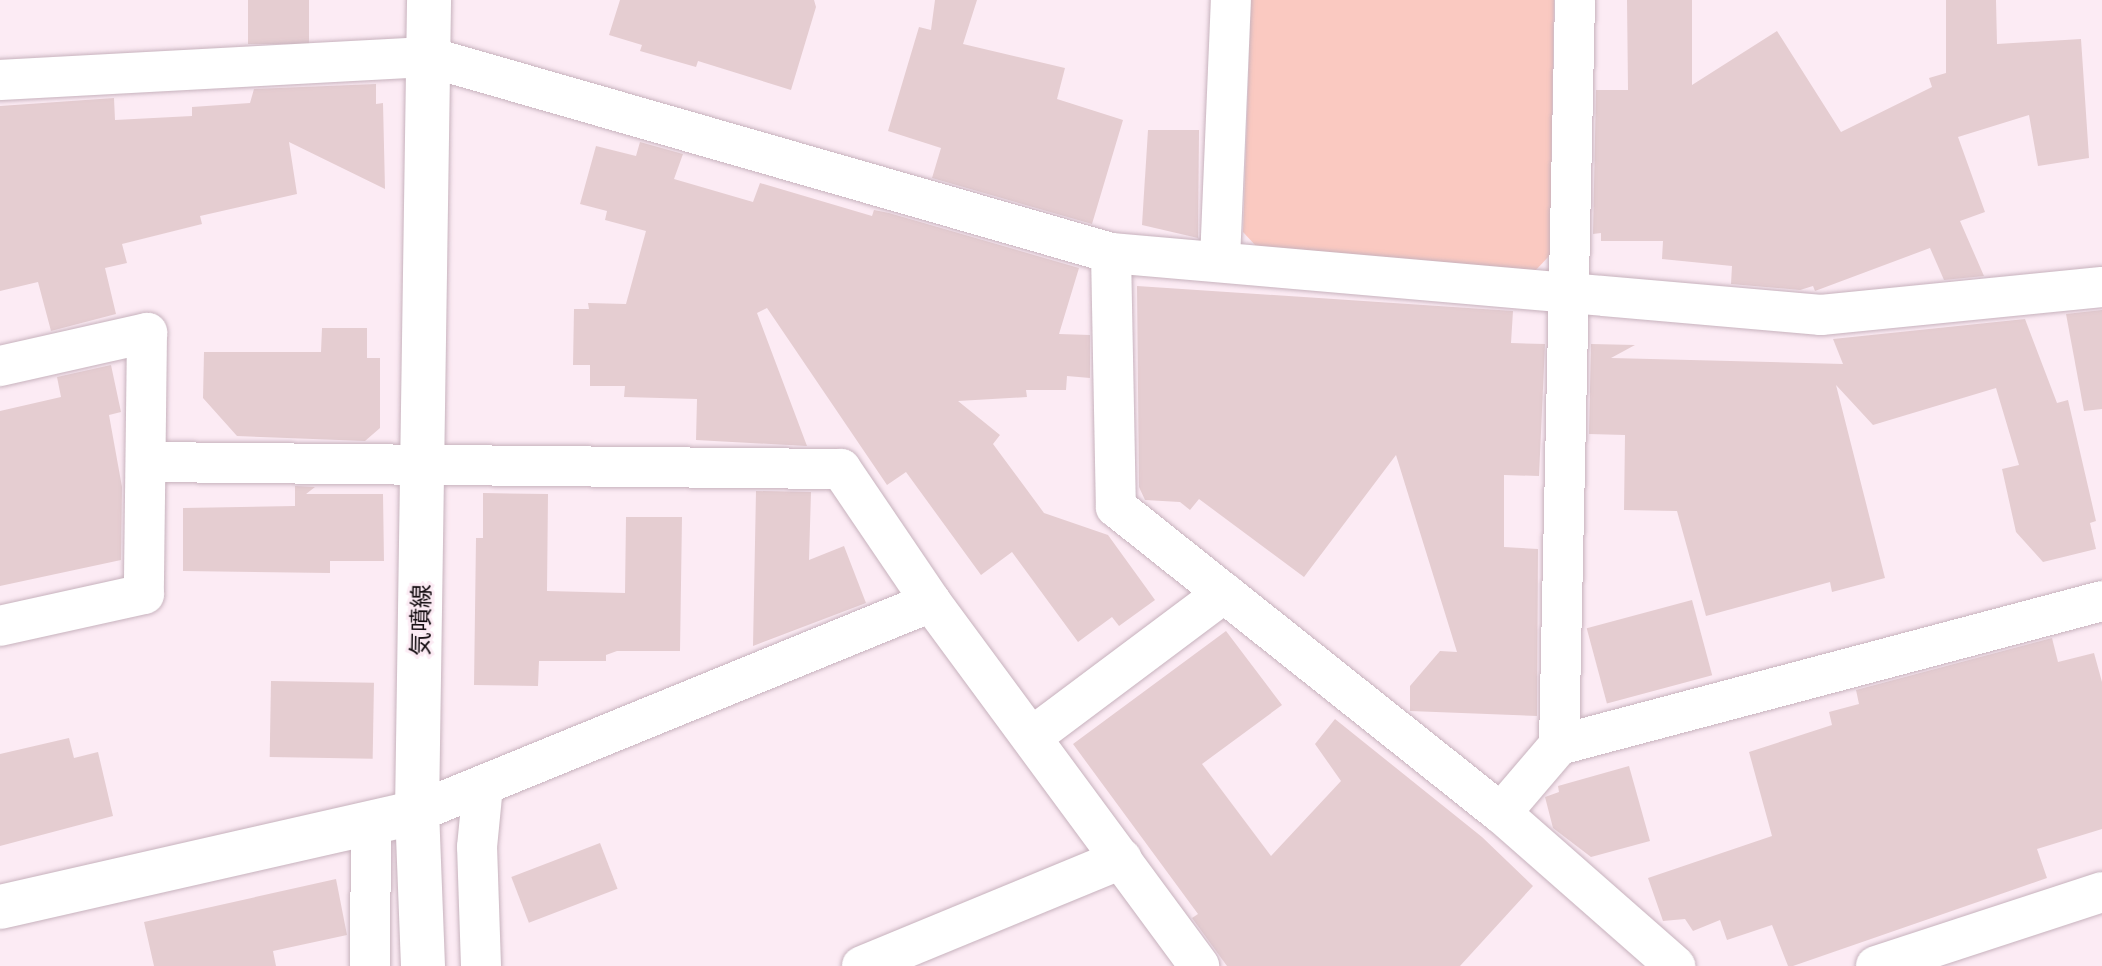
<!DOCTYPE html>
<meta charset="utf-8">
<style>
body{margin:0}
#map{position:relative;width:2102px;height:966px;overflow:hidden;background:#fcebf4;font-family:Inter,"Noto Sans JP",sans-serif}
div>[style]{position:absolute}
.green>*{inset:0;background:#fac9c1}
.building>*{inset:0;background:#e5cdd1;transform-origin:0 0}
.roads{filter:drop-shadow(0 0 2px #c7b2bd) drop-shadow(0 0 2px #c7b2bd)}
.minor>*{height:40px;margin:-20px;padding:0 20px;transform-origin:20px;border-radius:20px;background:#fff}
.tertiary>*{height:44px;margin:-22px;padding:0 22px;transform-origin:22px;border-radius:22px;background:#fff}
span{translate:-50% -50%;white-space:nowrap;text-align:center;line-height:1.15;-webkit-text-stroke:6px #fcebf4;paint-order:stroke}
.street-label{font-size:24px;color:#10090d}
</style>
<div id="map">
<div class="green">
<div style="clip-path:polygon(1251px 0,1554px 0,1550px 255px,1535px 271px,1256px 246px,1243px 232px)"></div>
</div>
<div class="building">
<div style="left:248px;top:0;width:61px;height:44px"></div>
<div style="clip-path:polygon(620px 0,814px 0,816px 7px,791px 90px,698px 61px,696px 67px,640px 51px,642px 45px,609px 35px)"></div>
<div style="clip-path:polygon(935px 0,977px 0,963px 44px,1065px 68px,1057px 99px,1123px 120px,1092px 224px,932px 178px,941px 148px,888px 131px,919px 27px,931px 30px)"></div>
<div style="clip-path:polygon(1627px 0,1692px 0,1692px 85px,1777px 31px,1841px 132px,1932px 87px,1929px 78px,1946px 73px,1946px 0,1996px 0,1997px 44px,2081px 39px,2089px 158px,2038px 166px,2029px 115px,1958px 137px,1985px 212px,1960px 221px,1984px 276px,1944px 280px,1930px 248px,1815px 291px,1813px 286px,1800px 290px,1731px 284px,1732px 266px,1662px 259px,1663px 241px,1601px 241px,1601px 233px,1593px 234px,1596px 90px,1628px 90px)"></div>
<div style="clip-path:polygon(376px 84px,376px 104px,383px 103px,385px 189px,289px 142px,297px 194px,200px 216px,202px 224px,122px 244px,127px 263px,105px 268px,116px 314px,51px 331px,38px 282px,0 291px,0 106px,114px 98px,115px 120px,192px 116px,192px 107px,250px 103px,254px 89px)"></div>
<div style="clip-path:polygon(1148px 130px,1199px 130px,1198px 238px,1142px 225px)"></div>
<div style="clip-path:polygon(640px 142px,683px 154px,674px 179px,753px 202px,760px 183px,872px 216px,874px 210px,889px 213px,1079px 268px,1059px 334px,1090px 335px,1090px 378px,1067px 376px,1066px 390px,1026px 390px,1027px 397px,958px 401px,1000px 435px,993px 444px,1044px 513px,1108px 535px,1155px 600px,1119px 626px,1112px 617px,1078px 642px,1012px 552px,981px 575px,906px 472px,887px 485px,767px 308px,757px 313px,807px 446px,696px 440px,697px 399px,624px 397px,625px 386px,590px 386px,590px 365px,573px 365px,574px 309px,589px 309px,588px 303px,626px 304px,646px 231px,605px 220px,607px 211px,580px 204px,596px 146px,636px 156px)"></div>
<div style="clip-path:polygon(1137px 286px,1513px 311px,1511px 343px,1545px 344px,1539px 476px,1504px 475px,1504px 547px,1538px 549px,1537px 716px,1410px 711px,1410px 686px,1440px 651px,1457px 652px,1396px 455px,1304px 577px,1199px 499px,1190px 510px,1180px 502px,1145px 500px,1139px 487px)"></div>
<div style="clip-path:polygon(2102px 310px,2102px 409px,2084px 411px,2066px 314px)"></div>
<div style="clip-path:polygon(2025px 319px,2057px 403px,2068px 400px,2096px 521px,2090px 523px,2096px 549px,2043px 562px,2016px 532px,2002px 469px,2019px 465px,1996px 388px,1873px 425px,1836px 385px,1885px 578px,1832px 592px,1830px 582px,1706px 616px,1677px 511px,1624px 510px,1625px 435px,1589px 434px,1591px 344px,1635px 345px,1611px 358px,1843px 364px,1833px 339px)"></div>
<div style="clip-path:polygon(322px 328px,367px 328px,367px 358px,380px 358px,380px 428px,365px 441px,237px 436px,203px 398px,204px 352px,321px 352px)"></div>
<div style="clip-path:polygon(111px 365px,121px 412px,109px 415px,122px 487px,121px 560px,0 586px,0 411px,61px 397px,57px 377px)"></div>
<div style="clip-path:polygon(295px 486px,315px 487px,306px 494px,383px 494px,384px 561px,330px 561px,330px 573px,183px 571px,183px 508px,295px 506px)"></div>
<div style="clip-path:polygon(756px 491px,811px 492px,809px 560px,844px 546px,866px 603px,753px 646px)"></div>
<div style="clip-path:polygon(483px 493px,548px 494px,547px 591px,625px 593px,626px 517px,682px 517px,680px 651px,617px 651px,606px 655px,606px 661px,539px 661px,538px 686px,474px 685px,476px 538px,483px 538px)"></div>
<div style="left:1692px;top:600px;width:78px;height:109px;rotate:75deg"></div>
<div style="clip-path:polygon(1226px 631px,1282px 705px,1202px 764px,1271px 856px,1341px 781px,1315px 744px,1335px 719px,1482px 837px,1533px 886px,1460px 966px,1227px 966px,1192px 918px,1198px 914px,1073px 744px)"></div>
<div style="clip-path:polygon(2052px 638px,2058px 662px,2094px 653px,2102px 682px,2102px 829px,2037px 849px,2047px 878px,1793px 966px,1788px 966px,1772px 925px,1727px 940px,1720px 920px,1693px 931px,1685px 919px,1663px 921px,1648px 878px,1772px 836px,1749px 752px,1832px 725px,1829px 712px,1859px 704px,1856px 690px)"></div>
<div style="left:271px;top:681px;width:103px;height:76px;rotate:1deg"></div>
<div style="clip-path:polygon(69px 738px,74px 758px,98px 752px,113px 816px,0 846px,0 754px)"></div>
<div style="clip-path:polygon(1629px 766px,1650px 841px,1591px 857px,1553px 828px,1545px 797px,1559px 792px,1558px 786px)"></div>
<div style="left:600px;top:843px;width:49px;height:95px;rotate:69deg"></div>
<div style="clip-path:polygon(336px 879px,347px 935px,273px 951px,276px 966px,154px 966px,144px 922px)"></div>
</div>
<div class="roads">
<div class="minor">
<div style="left:0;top:80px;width:430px;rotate:-3.1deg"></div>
<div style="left:429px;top:57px;width:710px;rotate:16.03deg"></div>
<div style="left:1111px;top:253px;width:713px;rotate:4.99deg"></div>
<div style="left:1821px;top:315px;width:282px;rotate:-5.7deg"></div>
<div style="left:1111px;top:253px;width:254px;rotate:88.9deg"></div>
<div style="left:1116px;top:507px;width:492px;rotate:38.5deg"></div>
<div style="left:1501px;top:813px;width:232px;rotate:41.3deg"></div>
<div style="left:1220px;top:260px;width:260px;rotate:-87.6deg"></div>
<div style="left:0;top:366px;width:151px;rotate:-12.7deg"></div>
<div style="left:147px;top:333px;width:261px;rotate:90.7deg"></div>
<div style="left:144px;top:594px;width:148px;rotate:167.5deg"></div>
<div style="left:146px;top:462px;width:695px;rotate:0.58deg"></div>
<div style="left:841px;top:469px;width:161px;rotate:55.9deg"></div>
<div style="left:931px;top:602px;width:452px;rotate:53.6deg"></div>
<div style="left:1033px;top:736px;width:239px;rotate:-36.8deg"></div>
<div style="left:1559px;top:745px;width:562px;rotate:-14.85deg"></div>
<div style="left:417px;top:812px;width:555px;rotate:-22.22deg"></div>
<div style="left:1501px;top:813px;width:89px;rotate:-49.5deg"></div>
<div style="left:1559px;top:745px;width:745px;rotate:-88.77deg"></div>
<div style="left:370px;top:966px;width:144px;rotate:-89.6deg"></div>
<div style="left:481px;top:966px;width:119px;rotate:-91.9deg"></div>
<div style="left:477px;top:847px;width:61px;rotate:-84.4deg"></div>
<div style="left:862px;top:966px;width:281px;rotate:-22.4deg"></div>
<div style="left:1876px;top:966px;width:238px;rotate:-18.1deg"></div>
</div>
<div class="tertiary">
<div style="left:0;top:907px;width:428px;rotate:-12.8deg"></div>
<div style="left:423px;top:966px;width:154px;rotate:-92.2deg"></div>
<div style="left:417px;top:812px;width:812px;rotate:-89.15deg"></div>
</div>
</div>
<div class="street-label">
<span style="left:421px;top:620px;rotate:-89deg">気噴線</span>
</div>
</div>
